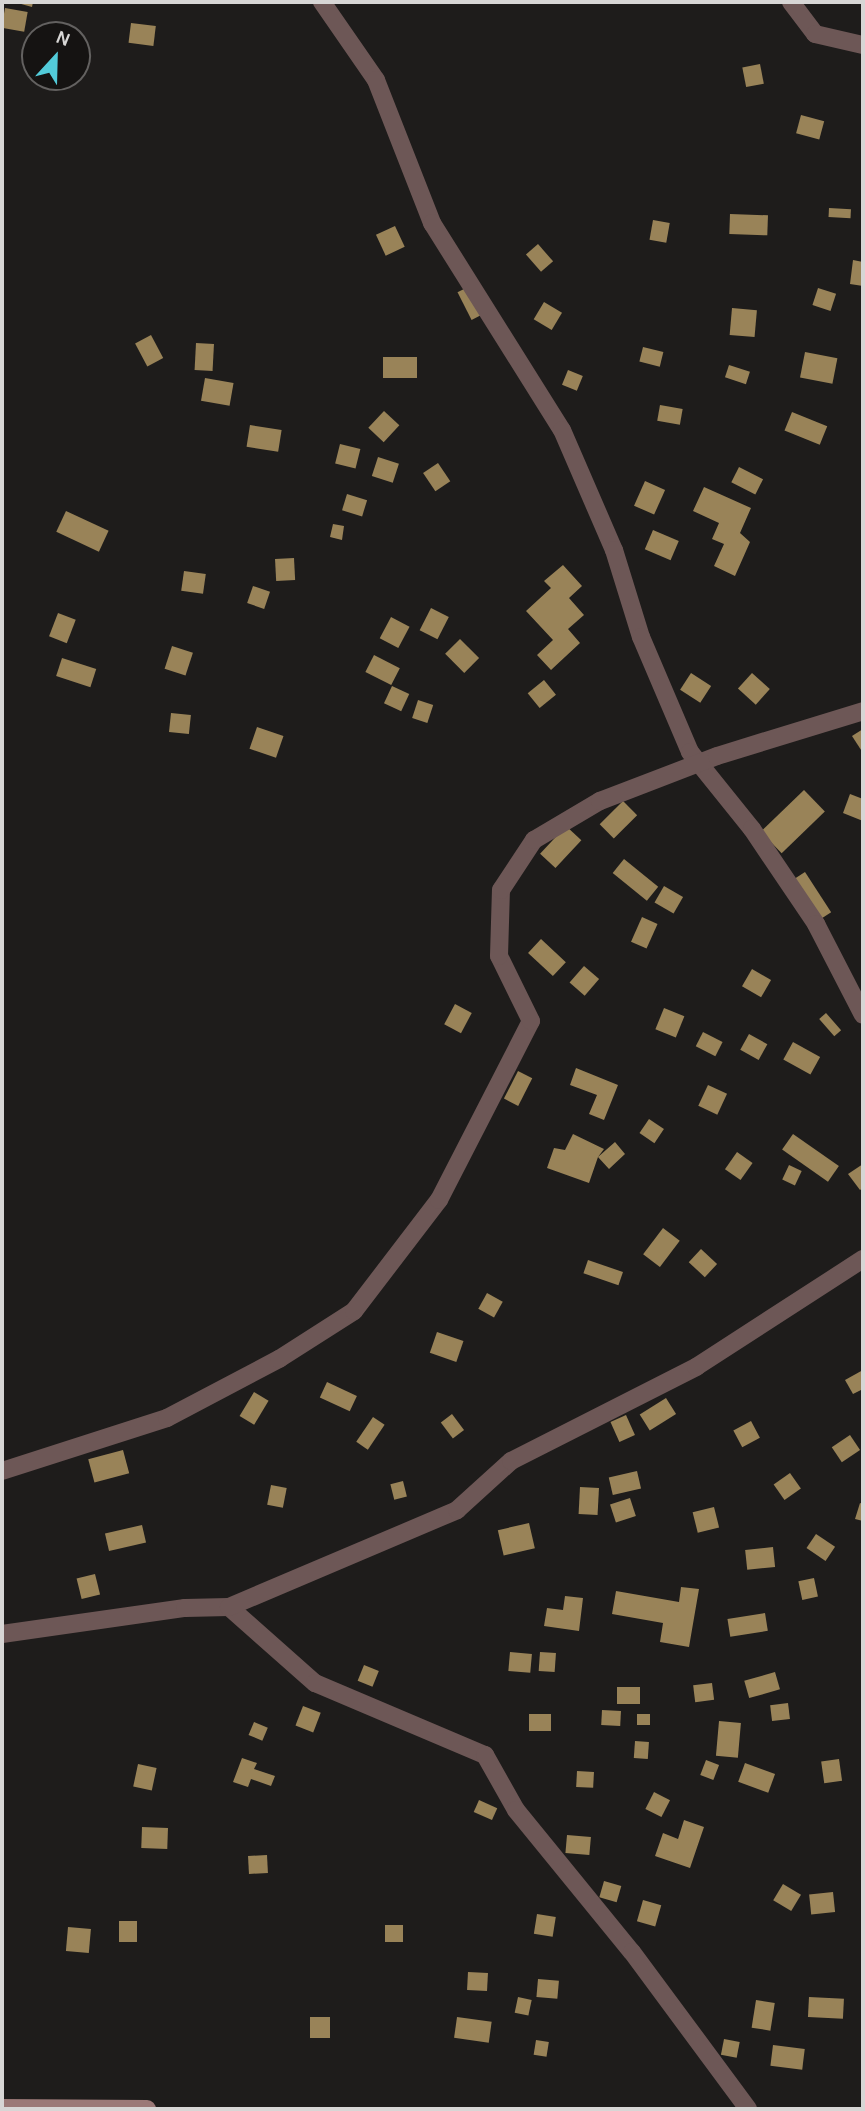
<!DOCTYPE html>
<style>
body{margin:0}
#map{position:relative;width:865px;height:2111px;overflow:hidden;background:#1e1c1b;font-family:Karla,sans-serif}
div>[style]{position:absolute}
.building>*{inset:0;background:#998358;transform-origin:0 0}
.street>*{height:18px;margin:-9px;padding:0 9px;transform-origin:9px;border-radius:9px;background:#6d5756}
.secondary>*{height:18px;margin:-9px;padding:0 9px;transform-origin:9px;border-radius:9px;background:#9b7977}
span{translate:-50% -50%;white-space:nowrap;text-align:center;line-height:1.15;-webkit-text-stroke:7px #151312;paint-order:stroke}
.frame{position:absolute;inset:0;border:4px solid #d7d6d5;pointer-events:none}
.north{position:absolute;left:21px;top:21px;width:70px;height:70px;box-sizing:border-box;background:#151312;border:2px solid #636160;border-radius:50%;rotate:22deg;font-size:19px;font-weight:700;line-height:28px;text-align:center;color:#d7d6d5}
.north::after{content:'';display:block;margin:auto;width:24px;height:32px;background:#52cbd9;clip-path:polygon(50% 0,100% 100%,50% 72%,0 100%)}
</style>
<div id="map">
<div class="building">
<div style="clip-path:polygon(14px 2px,33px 2px,32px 7px)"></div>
<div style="left:5px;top:8px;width:23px;height:20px;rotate:10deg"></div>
<div style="left:131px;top:23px;width:25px;height:20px;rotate:7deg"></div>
<div style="left:760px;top:64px;width:20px;height:18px;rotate:79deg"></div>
<div style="left:801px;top:115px;width:24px;height:19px;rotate:15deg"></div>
<div style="left:829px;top:208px;width:22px;height:9px;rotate:3deg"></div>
<div style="left:730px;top:214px;width:38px;height:20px;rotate:2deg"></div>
<div style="left:653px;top:220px;width:17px;height:20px;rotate:10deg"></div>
<div style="left:395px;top:226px;width:23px;height:21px;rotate:65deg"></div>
<div style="left:538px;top:244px;width:23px;height:16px;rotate:49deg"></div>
<div style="clip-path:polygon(853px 260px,863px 262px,863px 286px,850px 284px)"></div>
<div style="left:470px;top:286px;width:31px;height:14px;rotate:63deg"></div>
<div style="left:818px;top:288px;width:19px;height:18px;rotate:18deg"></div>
<div style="left:544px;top:302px;width:21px;height:20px;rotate:31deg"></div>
<div style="left:732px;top:308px;width:25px;height:27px;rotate:5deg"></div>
<div style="left:151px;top:335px;width:26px;height:18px;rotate:62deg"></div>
<div style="left:196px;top:343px;width:18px;height:27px;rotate:3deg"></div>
<div style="left:643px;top:347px;width:21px;height:15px;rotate:14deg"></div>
<div style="left:805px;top:352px;width:33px;height:26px;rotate:11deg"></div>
<div style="left:417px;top:357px;width:21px;height:34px;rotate:90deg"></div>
<div style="left:729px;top:365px;width:22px;height:13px;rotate:18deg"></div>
<div style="left:568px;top:370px;width:16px;height:16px;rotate:22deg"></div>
<div style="left:205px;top:378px;width:29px;height:23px;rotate:10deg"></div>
<div style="left:660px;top:405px;width:23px;height:16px;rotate:10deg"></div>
<div style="left:384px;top:411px;width:21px;height:23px;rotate:43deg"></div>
<div style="left:792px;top:412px;width:38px;height:20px;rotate:22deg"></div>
<div style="left:250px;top:425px;width:32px;height:22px;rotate:9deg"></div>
<div style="left:340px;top:444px;width:21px;height:20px;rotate:14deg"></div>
<div style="left:378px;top:457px;width:22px;height:20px;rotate:18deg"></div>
<div style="left:438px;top:463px;width:22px;height:18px;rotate:56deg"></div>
<div style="left:739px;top:467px;width:27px;height:17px;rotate:27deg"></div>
<div style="left:645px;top:481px;width:22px;height:27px;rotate:24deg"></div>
<div style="clip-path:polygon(704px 487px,751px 508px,740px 533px,750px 542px,735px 576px,714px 566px,724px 544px,712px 539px,719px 523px,693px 511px)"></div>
<div style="left:347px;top:494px;width:21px;height:17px;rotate:17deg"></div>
<div style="left:66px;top:511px;width:47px;height:23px;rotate:25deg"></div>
<div style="clip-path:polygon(333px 524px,344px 526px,342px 540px,330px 537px)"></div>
<div style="left:653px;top:530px;width:28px;height:21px;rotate:23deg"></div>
<div style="left:294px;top:558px;width:22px;height:19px;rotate:87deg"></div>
<div style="clip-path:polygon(563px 565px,582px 586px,569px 598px,584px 615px,568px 629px,580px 643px,551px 670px,537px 655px,553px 640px,526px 611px,551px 588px,544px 581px)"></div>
<div style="left:184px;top:571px;width:22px;height:20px;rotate:8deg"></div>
<div style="left:253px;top:586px;width:18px;height:18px;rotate:19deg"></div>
<div style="left:431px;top:608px;width:20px;height:25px;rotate:27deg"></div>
<div style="left:58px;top:613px;width:19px;height:25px;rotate:21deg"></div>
<div style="left:391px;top:617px;width:21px;height:24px;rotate:28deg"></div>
<div style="left:460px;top:639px;width:27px;height:21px;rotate:45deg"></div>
<div style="left:172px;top:646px;width:22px;height:24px;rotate:18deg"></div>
<div style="left:374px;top:655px;width:29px;height:19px;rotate:27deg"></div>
<div style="left:62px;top:658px;width:36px;height:19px;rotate:18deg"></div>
<div style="left:691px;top:673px;width:24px;height:20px;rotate:33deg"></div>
<div style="left:752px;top:673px;width:24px;height:21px;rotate:42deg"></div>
<div style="left:544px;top:680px;width:19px;height:21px;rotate:51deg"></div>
<div style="left:392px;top:686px;width:19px;height:19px;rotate:25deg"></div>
<div style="left:418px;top:700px;width:16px;height:19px;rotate:18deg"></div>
<div style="left:171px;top:713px;width:20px;height:19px;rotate:6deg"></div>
<div style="left:257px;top:727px;width:28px;height:23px;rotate:19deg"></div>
<div style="clip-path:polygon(863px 729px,863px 753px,852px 736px)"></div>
<div style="left:804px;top:790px;width:30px;height:60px;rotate:46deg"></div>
<div style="clip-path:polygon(850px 794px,863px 799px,863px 821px,843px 813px)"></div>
<div style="left:623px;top:801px;width:20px;height:33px;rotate:45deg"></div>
<div style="left:566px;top:826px;width:21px;height:38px;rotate:43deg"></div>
<div style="left:624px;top:859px;width:44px;height:18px;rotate:39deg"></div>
<div style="left:805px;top:872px;width:48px;height:12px;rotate:57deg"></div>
<div style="left:664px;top:886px;width:22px;height:19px;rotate:30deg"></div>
<div style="left:642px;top:917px;width:17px;height:27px;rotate:24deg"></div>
<div style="left:541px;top:939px;width:34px;height:19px;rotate:43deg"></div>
<div style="left:584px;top:966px;width:20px;height:22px;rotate:41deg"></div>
<div style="left:752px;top:969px;width:22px;height:20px;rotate:30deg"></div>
<div style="left:455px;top:1004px;width:19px;height:23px;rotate:28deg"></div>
<div style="left:664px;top:1008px;width:22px;height:23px;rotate:22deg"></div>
<div style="left:826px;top:1013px;width:23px;height:9px;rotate:49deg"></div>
<div style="left:703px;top:1032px;width:22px;height:16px;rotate:27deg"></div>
<div style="left:749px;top:1034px;width:21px;height:18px;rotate:29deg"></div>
<div style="left:793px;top:1042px;width:31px;height:20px;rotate:29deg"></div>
<div style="clip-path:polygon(576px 1068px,618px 1085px,604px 1120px,589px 1114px,597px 1095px,570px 1085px)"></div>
<div style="left:518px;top:1071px;width:16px;height:31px;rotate:27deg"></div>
<div style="left:708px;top:1085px;width:21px;height:23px;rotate:25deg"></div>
<div style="left:649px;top:1119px;width:18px;height:17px;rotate:34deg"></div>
<div style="clip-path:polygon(573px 1134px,604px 1149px,598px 1157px,615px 1142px,625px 1154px,609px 1169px,598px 1157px,589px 1183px,547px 1168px,554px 1148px,565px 1150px)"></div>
<div style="left:793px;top:1134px;width:56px;height:19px;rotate:35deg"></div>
<div style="left:737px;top:1152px;width:19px;height:21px;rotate:35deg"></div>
<div style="clip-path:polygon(863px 1164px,863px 1188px,860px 1190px,848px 1174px)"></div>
<div style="left:789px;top:1165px;width:14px;height:16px;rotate:25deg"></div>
<div style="left:663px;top:1228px;width:21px;height:33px;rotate:37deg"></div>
<div style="left:701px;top:1249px;width:22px;height:18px;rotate:43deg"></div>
<div style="left:588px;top:1260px;width:37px;height:14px;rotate:19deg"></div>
<div style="left:487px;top:1293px;width:18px;height:18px;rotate:29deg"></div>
<div style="left:437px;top:1332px;width:28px;height:22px;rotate:19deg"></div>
<div style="clip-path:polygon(863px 1370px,863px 1389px,853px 1394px,845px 1380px)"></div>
<div style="left:327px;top:1382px;width:33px;height:17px;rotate:25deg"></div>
<div style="left:254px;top:1392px;width:17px;height:28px;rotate:31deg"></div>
<div style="left:666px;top:1398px;width:19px;height:31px;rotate:58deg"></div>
<div style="left:452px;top:1414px;width:20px;height:14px;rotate:53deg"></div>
<div style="left:626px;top:1415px;width:22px;height:17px;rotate:66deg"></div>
<div style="left:373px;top:1417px;width:14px;height:30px;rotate:34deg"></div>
<div style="left:751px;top:1421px;width:19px;height:20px;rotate:62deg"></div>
<div style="left:850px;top:1435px;width:18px;height:22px;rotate:56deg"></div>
<div style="left:123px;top:1450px;width:24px;height:36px;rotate:75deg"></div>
<div style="left:637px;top:1471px;width:18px;height:29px;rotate:77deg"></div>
<div style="left:790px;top:1473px;width:19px;height:20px;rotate:55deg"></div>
<div style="left:403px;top:1481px;width:16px;height:13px;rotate:76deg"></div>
<div style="left:271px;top:1485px;width:16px;height:20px;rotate:11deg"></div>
<div style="left:580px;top:1487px;width:19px;height:27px;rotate:3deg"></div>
<div style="left:630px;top:1498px;width:19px;height:21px;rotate:72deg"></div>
<div style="clip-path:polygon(860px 1503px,863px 1504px,863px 1521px,855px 1519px)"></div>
<div style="left:714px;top:1507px;width:21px;height:22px;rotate:76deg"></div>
<div style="left:529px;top:1523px;width:26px;height:32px;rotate:77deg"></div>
<div style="left:142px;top:1525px;width:18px;height:38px;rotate:77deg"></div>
<div style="left:816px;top:1534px;width:23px;height:17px;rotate:34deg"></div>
<div style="left:773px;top:1547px;width:20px;height:28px;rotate:84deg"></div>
<div style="left:95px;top:1574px;width:21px;height:19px;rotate:76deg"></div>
<div style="left:814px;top:1578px;width:19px;height:16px;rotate:78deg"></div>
<div style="clip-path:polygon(681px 1587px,699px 1589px,689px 1647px,660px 1642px,663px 1623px,612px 1614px,616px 1591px,679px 1602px)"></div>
<div style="clip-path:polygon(565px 1596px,583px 1598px,579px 1631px,544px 1626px,547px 1608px,563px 1610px)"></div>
<div style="left:765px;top:1613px;width:18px;height:38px;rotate:81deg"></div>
<div style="left:510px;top:1652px;width:22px;height:19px;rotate:5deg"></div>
<div style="left:540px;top:1652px;width:16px;height:19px;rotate:4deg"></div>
<div style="left:364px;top:1665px;width:16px;height:17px;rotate:22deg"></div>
<div style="left:775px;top:1672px;width:18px;height:32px;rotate:74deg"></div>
<div style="left:712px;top:1683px;width:17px;height:19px;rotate:83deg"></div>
<div style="left:640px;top:1687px;width:17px;height:23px;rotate:90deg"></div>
<div style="left:788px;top:1703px;width:16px;height:18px;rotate:83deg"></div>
<div style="left:303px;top:1706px;width:19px;height:21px;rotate:21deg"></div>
<div style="left:602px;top:1710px;width:19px;height:15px;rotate:3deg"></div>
<div style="left:529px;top:1714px;width:22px;height:17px"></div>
<div style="left:637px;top:1714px;width:13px;height:11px"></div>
<div style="left:719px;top:1721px;width:22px;height:35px;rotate:5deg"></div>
<div style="left:254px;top:1722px;width:15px;height:14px;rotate:23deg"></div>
<div style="left:635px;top:1741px;width:14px;height:17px;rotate:4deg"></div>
<div style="clip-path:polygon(242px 1758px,257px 1763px,254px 1769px,275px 1776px,271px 1786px,251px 1779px,248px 1787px,233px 1782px)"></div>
<div style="left:839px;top:1759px;width:22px;height:18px;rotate:82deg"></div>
<div style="left:706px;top:1760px;width:14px;height:16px;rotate:21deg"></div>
<div style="left:745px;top:1763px;width:32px;height:20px;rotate:20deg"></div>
<div style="left:138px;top:1764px;width:19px;height:23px;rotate:12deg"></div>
<div style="left:577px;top:1771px;width:17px;height:16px;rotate:3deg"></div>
<div style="left:654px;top:1792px;width:18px;height:19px;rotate:27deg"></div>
<div style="left:479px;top:1800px;width:20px;height:13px;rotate:24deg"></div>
<div style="clip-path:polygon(684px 1820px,704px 1827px,690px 1868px,655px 1856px,663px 1833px,678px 1839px)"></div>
<div style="left:142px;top:1827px;width:26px;height:21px;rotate:2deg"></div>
<div style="left:567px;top:1835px;width:24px;height:18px;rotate:5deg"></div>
<div style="left:267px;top:1855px;width:18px;height:19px;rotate:87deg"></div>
<div style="left:604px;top:1881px;width:18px;height:17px;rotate:16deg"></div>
<div style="left:783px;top:1884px;width:21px;height:19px;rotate:31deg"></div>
<div style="left:833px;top:1892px;width:20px;height:24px;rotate:84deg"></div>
<div style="left:643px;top:1900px;width:19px;height:22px;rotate:16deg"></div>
<div style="left:537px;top:1914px;width:19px;height:20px;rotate:9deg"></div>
<div style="left:119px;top:1921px;width:18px;height:21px"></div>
<div style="left:385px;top:1925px;width:18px;height:17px"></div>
<div style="left:68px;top:1927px;width:23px;height:24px;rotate:5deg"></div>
<div style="left:468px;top:1972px;width:20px;height:18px;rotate:3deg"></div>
<div style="left:538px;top:1979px;width:21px;height:18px;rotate:5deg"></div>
<div style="left:518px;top:1997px;width:14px;height:16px;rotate:12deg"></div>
<div style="left:809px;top:1997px;width:35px;height:20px;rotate:3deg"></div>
<div style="left:756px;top:2000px;width:19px;height:28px;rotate:9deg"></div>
<div style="left:310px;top:2017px;width:20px;height:21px"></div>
<div style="left:457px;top:2017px;width:35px;height:21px;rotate:8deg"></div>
<div style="left:724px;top:2039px;width:16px;height:16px;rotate:11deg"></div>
<div style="left:536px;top:2040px;width:13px;height:15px;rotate:9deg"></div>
<div style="left:773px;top:2045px;width:32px;height:21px;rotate:7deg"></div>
</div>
<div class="street">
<div style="left:322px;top:2px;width:95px;rotate:55.3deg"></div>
<div style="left:376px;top:80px;width:154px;rotate:68.6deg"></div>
<div style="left:432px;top:223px;width:244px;rotate:57.9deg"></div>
<div style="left:562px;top:430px;width:131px;rotate:66.6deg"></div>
<div style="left:614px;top:550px;width:91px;rotate:72.8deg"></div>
<div style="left:641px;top:637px;width:125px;rotate:66.9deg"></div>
<div style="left:690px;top:752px;width:99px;rotate:51.2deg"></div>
<div style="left:752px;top:829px;width:115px;rotate:56deg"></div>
<div style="left:816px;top:924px;width:102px;rotate:62.7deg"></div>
<div style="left:791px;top:2px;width:40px;rotate:53deg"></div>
<div style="left:815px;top:34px;width:49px;rotate:12.9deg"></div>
<div style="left:2px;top:1471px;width:173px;rotate:-17.8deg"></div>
<div style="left:167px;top:1418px;width:127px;rotate:-27.8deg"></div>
<div style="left:279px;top:1359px;width:89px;rotate:-32.6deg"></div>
<div style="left:354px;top:1311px;width:140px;rotate:-52.6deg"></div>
<div style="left:439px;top:1200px;width:201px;rotate:-62.8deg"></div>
<div style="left:531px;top:1021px;width:72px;rotate:-116.2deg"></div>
<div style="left:499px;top:956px;width:66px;rotate:-88.3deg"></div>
<div style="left:501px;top:890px;width:60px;rotate:-56.6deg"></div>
<div style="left:534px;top:840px;width:77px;rotate:-30.6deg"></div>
<div style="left:600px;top:801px;width:125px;rotate:-21deg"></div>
<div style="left:717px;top:756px;width:153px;rotate:-17.1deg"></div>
<div style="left:229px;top:1607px;width:115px;rotate:41.5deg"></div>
<div style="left:315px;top:1683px;width:185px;rotate:23deg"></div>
<div style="left:485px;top:1755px;width:63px;rotate:60.6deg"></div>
<div style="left:516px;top:1810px;width:183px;rotate:50.8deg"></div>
<div style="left:632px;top:1952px;width:195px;rotate:53.5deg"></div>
<div style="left:2px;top:1634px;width:185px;rotate:-8.1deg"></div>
<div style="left:185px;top:1608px;width:44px;rotate:-1.3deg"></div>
<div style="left:229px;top:1607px;width:248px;rotate:-23deg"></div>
<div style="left:457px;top:1510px;width:73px;rotate:-42.2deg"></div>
<div style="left:511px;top:1461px;width:208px;rotate:-26.9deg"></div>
<div style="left:696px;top:1367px;width:199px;rotate:-32.9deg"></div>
</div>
<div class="secondary">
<div style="left:2px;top:2108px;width:145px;rotate:0.4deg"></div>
</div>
<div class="frame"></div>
<div class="north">N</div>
</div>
